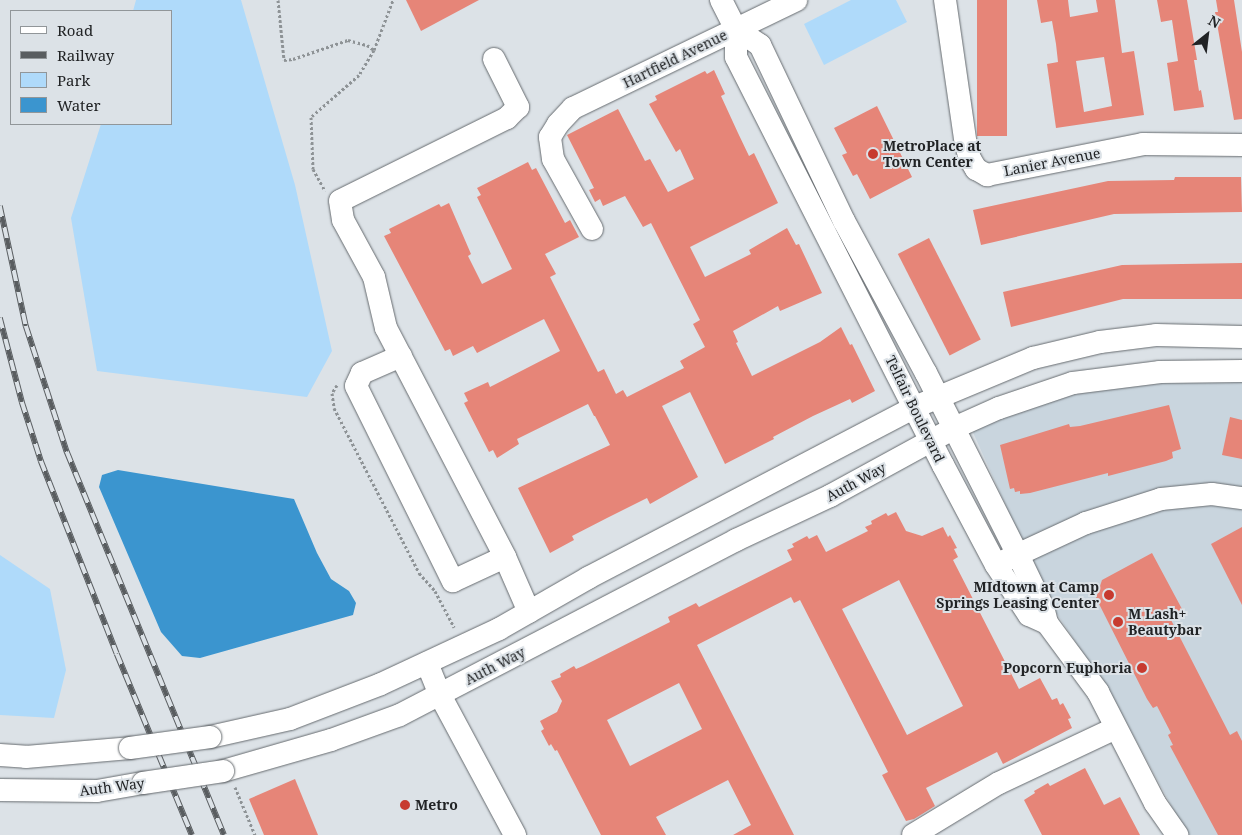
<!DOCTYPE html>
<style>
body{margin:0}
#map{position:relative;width:1242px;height:835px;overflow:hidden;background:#dce2e7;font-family:"Noto Serif",serif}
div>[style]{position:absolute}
.built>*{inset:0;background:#c9d5de}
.green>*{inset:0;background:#afdafa}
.water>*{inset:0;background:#3b95cf}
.building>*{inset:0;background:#e68578;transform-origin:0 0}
.path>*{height:3px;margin-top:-1.5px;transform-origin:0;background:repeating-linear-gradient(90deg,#8e9396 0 2.5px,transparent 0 5px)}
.roads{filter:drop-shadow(0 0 1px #666b6f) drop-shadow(0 0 1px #666b6f)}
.minor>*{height:22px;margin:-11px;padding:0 11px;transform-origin:11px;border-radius:11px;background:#fff}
.rail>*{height:5.5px;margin-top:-2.75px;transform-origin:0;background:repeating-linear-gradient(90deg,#dce2e7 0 11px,#595d60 0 22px);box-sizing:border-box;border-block:1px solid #595d60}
.bridges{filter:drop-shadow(0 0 1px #666b6f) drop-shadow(0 0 1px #666b6f)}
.minor-bridge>*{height:22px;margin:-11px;padding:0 11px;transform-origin:11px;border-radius:11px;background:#fff}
.dots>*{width:14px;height:14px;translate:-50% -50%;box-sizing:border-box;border:2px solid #dce2e7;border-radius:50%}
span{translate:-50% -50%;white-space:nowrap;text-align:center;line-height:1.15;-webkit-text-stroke:4px #dce2e7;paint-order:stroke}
.street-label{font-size:14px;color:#212325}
.poi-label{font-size:14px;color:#212325;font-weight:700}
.left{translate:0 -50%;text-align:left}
.right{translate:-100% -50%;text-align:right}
.legend{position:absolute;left:10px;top:10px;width:162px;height:115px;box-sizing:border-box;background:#dce2e7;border:1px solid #919699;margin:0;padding:6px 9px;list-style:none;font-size:15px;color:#212325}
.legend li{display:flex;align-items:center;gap:10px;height:25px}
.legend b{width:25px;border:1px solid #919699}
.north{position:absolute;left:1182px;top:10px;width:50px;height:50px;-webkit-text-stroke:4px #dce2e7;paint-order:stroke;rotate:29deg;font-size:14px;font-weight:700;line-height:20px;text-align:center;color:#212325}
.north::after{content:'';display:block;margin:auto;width:18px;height:22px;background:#212325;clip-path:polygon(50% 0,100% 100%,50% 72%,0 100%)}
</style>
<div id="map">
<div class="built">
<div style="clip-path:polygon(1178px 381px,1242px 381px,1242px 835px,1187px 835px,1115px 701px,1055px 611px,1033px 566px,971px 428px,1049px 400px,1108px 386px)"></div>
</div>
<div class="green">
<div style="clip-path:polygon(136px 0,241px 0,295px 185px,332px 351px,307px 397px,97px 371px,71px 218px,101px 124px,171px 124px,171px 11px,133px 11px)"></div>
<div style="clip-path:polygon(851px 0,896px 0,907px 22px,824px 65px,804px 24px)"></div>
<div style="clip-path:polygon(0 555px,50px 589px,66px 670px,54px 718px,0 715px)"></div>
</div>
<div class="water">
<div style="clip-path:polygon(118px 470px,294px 499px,317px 553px,331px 579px,349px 591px,356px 603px,353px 615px,200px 658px,182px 656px,161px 632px,99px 487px,102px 475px)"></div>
</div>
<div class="building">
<div style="clip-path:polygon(406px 0,479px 0,421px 31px)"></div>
<div style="left:977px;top:0;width:30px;height:136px"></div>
<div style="clip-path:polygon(evenodd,1037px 0,1068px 0,1070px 17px,1098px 12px,1096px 0,1115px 0,1122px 53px,1134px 51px,1144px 115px,1056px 128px,1047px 64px,1058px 62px,1056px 44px,1052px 21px,1041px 23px,1037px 0,1104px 57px,1112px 106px,1084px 112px,1076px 61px,1104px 57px)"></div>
<div style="clip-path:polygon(1157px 0,1187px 0,1197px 60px,1194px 60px,1199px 91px,1201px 90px,1204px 107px,1174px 111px,1167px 63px,1178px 61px,1172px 20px,1161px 22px)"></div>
<div style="clip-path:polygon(1216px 0,1234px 0,1242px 52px,1242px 119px,1234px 120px,1215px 12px,1218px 12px)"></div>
<div style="clip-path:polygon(714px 70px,725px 94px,721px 96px,738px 133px,749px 156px,754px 153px,778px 203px,690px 247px,705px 277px,751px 254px,749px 250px,787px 228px,796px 245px,799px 244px,822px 293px,780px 311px,778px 306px,733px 331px,738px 342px,736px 343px,752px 376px,820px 342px,841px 327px,850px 345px,852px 344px,875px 391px,852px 403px,850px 399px,813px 416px,773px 437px,774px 439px,725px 464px,690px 392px,662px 406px,698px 477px,650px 504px,647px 498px,607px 518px,572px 536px,574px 540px,550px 553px,518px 488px,610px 445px,595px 416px,594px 416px,588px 404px,517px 439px,519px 444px,497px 458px,493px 450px,489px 452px,464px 403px,468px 401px,464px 393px,488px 382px,490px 387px,560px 351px,544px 319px,477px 353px,473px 346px,453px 356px,450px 349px,445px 351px,384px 236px,391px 233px,389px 229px,439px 204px,441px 207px,449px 203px,471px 254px,468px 256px,482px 284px,512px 269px,477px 197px,481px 195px,477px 188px,528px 162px,532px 170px,536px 168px,565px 223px,570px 220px,579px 237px,545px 254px,556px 274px,550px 277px,598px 372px,604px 369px,616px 394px,623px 390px,627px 397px,684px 368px,680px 361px,705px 347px,693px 324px,700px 320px,651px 223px,643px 227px,625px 196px,603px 206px,600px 199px,595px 202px,589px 190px,594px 188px,567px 135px,618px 109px,645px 161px,650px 159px,668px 192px,694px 179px,680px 149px,676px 152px,649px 104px,657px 100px,655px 96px,705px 71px,707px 74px)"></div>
<div style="clip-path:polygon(877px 106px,912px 177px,870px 199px,857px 174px,853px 176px,842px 155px,847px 153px,834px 128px)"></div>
<div style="clip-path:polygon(1175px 177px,1241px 177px,1242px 212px,1114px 214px,981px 245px,973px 210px,1108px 181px,1174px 180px)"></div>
<div style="left:929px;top:238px;width:114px;height:35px;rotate:63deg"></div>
<div style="clip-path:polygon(1242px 263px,1242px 299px,1123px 299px,1011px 327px,1003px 292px,1122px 265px)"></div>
<div style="clip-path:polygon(1169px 405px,1181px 449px,1172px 452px,1173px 458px,1166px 461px,1108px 476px,1108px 473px,1030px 493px,1020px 494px,1020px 491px,1015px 492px,1014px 488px,1010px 489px,1000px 445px,1069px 424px,1070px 427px,1080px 426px)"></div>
<div style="clip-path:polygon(1230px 417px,1242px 420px,1242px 459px,1222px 455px)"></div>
<div style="clip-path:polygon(evenodd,896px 512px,906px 531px,922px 536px,943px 527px,948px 537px,950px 535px,957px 548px,954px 549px,958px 557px,953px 560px,1019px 689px,1040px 678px,1052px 700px,1057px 698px,1060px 705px,1063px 703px,1071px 718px,1068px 719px,1072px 728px,1003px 764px,997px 752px,926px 788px,935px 806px,914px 819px,906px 821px,882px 775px,888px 772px,800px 600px,794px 603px,791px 597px,697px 645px,794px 835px,733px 835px,751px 825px,728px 780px,656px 817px,666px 835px,601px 835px,557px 750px,555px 751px,551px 744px,549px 746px,541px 731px,544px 729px,540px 721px,557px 712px,562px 701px,551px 681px,561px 677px,560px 674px,574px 666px,576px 669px,583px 666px,670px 622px,668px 617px,696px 603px,699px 607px,792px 560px,787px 550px,794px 547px,792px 544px,807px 536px,809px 539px,817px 535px,826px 552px,868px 531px,865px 527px,872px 524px,871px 521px,886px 513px,888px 516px,896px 512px,899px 580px,963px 706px,907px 735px,842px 609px,899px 580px,896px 512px,679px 683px,702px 729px,630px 766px,607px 720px,679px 683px)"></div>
<div style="clip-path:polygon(1242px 527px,1242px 605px,1211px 544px)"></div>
<div style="clip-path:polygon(1152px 553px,1182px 609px,1169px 616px,1230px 735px,1237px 731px,1242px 741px,1242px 835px,1218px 835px,1170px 746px,1173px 745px,1168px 735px,1171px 733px,1157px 706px,1153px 708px,1147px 699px,1096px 598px,1102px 580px)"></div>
<div style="clip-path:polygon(1085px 768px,1104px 805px,1120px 797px,1140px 835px,1042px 835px,1024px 800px,1035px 793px,1034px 791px,1048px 783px,1050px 786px)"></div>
<div style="clip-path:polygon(295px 779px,318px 835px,264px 835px,249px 799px)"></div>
</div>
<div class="path">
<div style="left:278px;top:0;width:60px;rotate:84.3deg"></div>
<div style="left:284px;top:60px;width:9px;rotate:-6deg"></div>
<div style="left:293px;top:59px;width:58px;rotate:-19.1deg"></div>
<div style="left:348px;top:40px;width:20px;rotate:15deg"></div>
<div style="left:367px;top:45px;width:9px;rotate:36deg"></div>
<div style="left:374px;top:50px;width:29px;rotate:121deg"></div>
<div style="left:359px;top:75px;width:64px;rotate:138.8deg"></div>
<div style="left:311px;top:117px;width:52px;rotate:87.8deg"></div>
<div style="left:313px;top:169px;width:25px;rotate:61deg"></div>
<div style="left:374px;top:50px;width:53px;rotate:-69.2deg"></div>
<div style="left:337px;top:385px;width:9px;rotate:122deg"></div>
<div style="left:332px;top:393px;width:15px;rotate:82deg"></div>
<div style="left:334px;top:408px;width:186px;rotate:62.7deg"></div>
<div style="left:419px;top:573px;width:24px;rotate:48deg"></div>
<div style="left:435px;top:591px;width:41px;rotate:62.2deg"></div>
<div style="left:235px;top:787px;width:52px;rotate:67.4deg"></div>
</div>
<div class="roads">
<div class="minor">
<div style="left:721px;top:0;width:33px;rotate:63deg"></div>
<div style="left:736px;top:29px;width:28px;rotate:90deg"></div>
<div style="left:736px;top:57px;width:458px;rotate:63.1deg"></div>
<div style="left:943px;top:465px;width:113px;rotate:62.1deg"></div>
<div style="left:996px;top:565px;width:60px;rotate:56.6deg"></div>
<div style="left:1029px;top:615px;width:20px;rotate:24deg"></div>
<div style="left:945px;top:0;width:147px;rotate:81.8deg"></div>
<div style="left:966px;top:145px;width:15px;rotate:74deg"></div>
<div style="left:970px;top:159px;width:12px;rotate:59deg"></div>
<div style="left:976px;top:169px;width:13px;rotate:29deg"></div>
<div style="left:987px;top:175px;width:159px;rotate:-11.2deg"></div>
<div style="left:1143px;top:144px;width:99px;rotate:0.6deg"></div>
<div style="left:736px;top:29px;width:29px;rotate:34deg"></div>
<div style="left:760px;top:45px;width:195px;rotate:64.5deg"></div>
<div style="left:844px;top:221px;width:173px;rotate:61.7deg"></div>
<div style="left:926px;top:373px;width:204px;rotate:63.2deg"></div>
<div style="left:1018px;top:555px;width:58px;rotate:64.3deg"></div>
<div style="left:1043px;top:607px;width:16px;rotate:76deg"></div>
<div style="left:1047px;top:623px;width:86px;rotate:53.5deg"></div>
<div style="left:1098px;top:692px;width:125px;rotate:62.8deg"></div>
<div style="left:1155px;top:803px;width:39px;rotate:55deg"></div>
<div style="left:494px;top:59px;width:54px;rotate:63.4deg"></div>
<div style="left:518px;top:107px;width:16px;rotate:135deg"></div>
<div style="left:507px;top:118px;width:186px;rotate:153.6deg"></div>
<div style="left:340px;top:201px;width:19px;rotate:81deg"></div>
<div style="left:343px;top:220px;width:65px;rotate:61.5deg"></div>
<div style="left:374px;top:277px;width:52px;rotate:76.8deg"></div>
<div style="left:386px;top:328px;width:258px;rotate:62.5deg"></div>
<div style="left:505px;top:557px;width:60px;rotate:66.4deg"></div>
<div style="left:592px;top:229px;width:80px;rotate:-119.1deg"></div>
<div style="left:553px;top:159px;width:22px;rotate:-98deg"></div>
<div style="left:550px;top:137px;width:15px;rotate:-58deg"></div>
<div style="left:558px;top:124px;width:22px;rotate:-47deg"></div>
<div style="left:573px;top:108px;width:248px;rotate:-25.8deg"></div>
<div style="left:401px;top:356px;width:43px;rotate:156.4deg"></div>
<div style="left:362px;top:373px;width:14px;rotate:115deg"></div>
<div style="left:356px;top:386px;width:218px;rotate:63.6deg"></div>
<div style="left:453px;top:581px;width:57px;rotate:-24.8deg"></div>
<div style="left:1004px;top:561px;width:90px;rotate:-24.9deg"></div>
<div style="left:1086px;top:523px;width:79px;rotate:-17.7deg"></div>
<div style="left:1161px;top:499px;width:51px;rotate:-5.6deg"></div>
<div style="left:1212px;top:494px;width:30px;rotate:8deg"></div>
<div style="left:427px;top:663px;width:35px;rotate:68deg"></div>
<div style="left:440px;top:695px;width:159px;rotate:61.8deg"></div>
<div style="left:210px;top:737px;width:82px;rotate:-12.7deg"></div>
<div style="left:290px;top:719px;width:97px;rotate:-21deg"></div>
<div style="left:381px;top:684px;width:130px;rotate:-25deg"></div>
<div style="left:499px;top:629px;width:103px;rotate:-29.8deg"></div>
<div style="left:588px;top:578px;width:369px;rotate:-27.6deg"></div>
<div style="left:915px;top:407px;width:128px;rotate:-22.6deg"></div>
<div style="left:1033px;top:358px;width:69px;rotate:-13.4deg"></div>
<div style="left:1100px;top:342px;width:56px;rotate:-7.1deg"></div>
<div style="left:1156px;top:335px;width:86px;rotate:1.3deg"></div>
<div style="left:0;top:755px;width:26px;rotate:4deg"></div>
<div style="left:26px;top:757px;width:104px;rotate:-4.9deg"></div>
<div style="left:223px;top:771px;width:112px;rotate:-16deg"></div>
<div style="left:331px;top:740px;width:73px;rotate:-19.9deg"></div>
<div style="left:400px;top:715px;width:379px;rotate:-27.5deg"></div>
<div style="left:736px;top:540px;width:104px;rotate:-25.1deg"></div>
<div style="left:830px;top:496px;width:141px;rotate:-28.7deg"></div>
<div style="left:954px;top:428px;width:49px;rotate:-24deg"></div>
<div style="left:999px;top:408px;width:78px;rotate:-18.7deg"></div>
<div style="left:1073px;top:383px;width:88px;rotate:-7.2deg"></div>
<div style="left:1160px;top:372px;width:82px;rotate:-0.7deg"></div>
<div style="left:0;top:790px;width:97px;rotate:0.6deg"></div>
<div style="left:97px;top:791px;width:47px;rotate:-9.9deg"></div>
<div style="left:913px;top:835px;width:100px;rotate:-31.2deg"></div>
<div style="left:999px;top:783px;width:129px;rotate:-25.2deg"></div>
</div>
</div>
<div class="rail">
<div style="left:0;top:206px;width:123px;rotate:77.8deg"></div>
<div style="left:26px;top:326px;width:133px;rotate:72deg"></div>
<div style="left:67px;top:452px;width:414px;rotate:67.7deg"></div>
<div style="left:0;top:318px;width:87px;rotate:75.3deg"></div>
<div style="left:22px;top:402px;width:62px;rotate:72.1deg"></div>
<div style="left:41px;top:461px;width:207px;rotate:68.5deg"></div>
<div style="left:117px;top:654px;width:196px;rotate:67.5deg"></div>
</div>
<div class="bridges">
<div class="minor-bridge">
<div style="left:130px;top:748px;width:81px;rotate:-7.8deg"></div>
<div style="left:143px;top:783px;width:81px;rotate:-8.5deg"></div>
</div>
</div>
<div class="dots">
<div style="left:873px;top:154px;background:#c73a2f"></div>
<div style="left:1109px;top:595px;background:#c73a2f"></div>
<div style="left:1118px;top:622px;background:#c73a2f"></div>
<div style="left:1142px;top:668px;background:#c73a2f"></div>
<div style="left:405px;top:805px;background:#c73a2f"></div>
</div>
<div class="street-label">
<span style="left:675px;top:59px;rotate:-26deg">Hartfield Avenue</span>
<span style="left:1052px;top:162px;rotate:-11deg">Lanier Avenue</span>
<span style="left:915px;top:409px;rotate:64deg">Telfair Boulevard</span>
<span style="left:856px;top:482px;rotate:-28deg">Auth Way</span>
<span style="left:495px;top:666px;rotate:-27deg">Auth Way</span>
<span style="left:112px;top:787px;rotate:-7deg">Auth Way</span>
</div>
<div class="poi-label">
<span class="left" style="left:883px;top:154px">MetroPlace at<br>Town Center</span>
<span class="right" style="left:1099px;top:595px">MIdtown at Camp<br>Springs Leasing Center</span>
<span class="left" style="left:1128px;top:622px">M Lash+<br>Beautybar</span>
<span class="right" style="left:1132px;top:668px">Popcorn Euphoria</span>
<span class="left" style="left:415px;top:805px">Metro</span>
</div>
<ul class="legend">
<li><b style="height:6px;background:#fff"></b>Road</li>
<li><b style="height:6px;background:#595d60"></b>Railway</li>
<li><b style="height:14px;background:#afdafa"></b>Park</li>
<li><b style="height:14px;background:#3b95cf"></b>Water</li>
</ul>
<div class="north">N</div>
</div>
